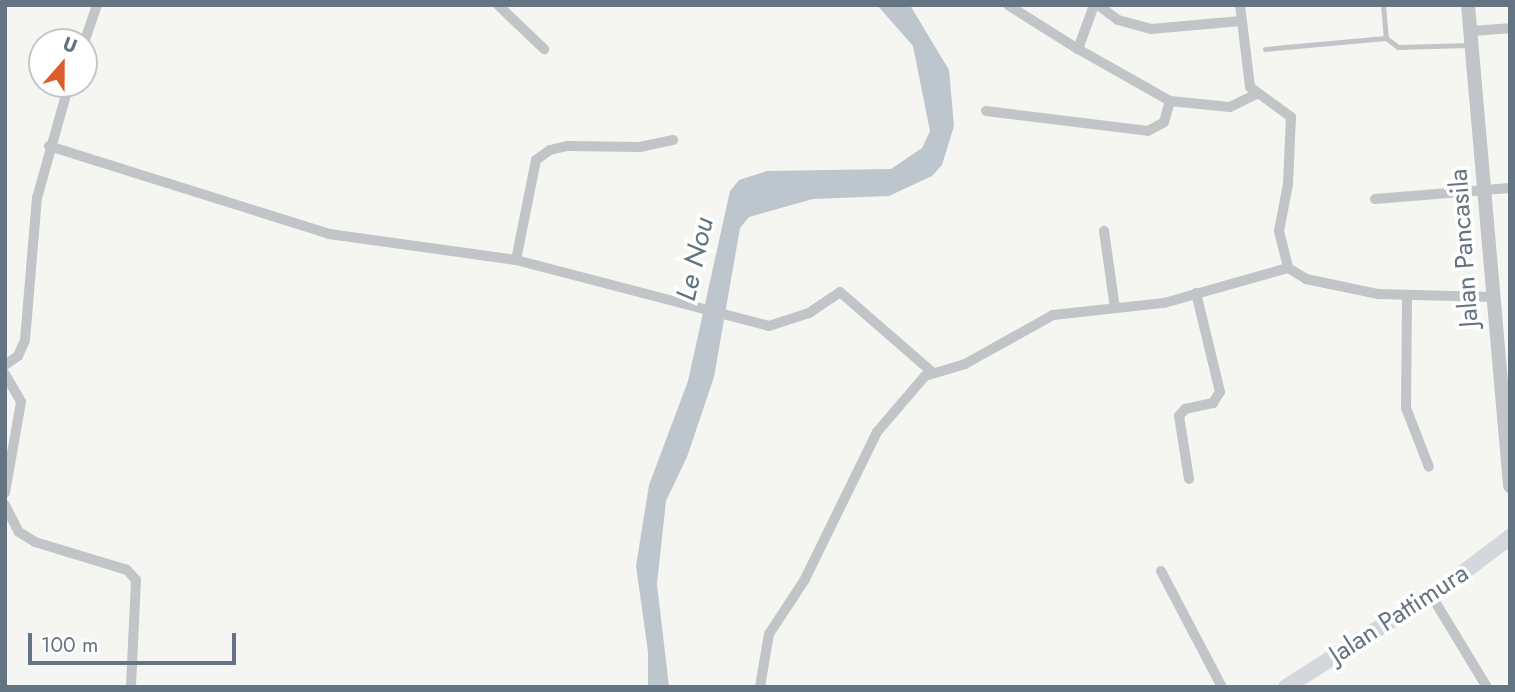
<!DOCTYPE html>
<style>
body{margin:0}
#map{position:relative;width:1515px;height:692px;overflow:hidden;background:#f5f6f2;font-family:Jost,sans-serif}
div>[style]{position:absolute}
.water>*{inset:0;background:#bcc6cc}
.service>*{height:5px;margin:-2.5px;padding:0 2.5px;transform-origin:2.5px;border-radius:2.5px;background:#c1c5c8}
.minor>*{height:10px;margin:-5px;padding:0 5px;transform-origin:5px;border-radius:5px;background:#c1c5c8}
.tertiary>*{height:14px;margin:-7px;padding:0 7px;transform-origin:7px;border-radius:7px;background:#c1c5c8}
.secondary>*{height:16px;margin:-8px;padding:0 8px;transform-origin:8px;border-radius:8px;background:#d4d8dc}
span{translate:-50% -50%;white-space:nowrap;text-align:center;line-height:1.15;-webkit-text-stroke:7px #fff;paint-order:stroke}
.street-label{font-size:26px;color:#657482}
.water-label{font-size:28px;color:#61757f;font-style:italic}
.frame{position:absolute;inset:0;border:7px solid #657482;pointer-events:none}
.north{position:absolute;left:28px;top:28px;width:70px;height:70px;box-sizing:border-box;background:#fff;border:2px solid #c1c7cd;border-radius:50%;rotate:21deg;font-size:19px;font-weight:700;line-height:28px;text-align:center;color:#657482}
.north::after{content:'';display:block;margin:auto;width:24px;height:32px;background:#dd5d2a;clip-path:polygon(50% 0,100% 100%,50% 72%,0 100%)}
.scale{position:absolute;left:28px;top:633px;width:208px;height:32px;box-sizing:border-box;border:4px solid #657482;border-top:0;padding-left:9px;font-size:21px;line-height:24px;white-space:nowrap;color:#657482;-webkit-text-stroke:5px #fff;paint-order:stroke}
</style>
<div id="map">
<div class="water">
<div style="clip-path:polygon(877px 5px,910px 5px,949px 70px,954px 126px,942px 165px,932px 176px,889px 196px,813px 199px,749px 217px,740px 228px,714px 377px,687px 457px,666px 501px,657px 584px,669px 687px,648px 687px,648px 652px,636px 566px,649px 485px,688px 381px,730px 191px,739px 180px,767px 171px,891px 169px,922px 148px,930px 131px,913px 46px)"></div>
</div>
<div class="service">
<div style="left:1383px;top:5px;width:33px;rotate:85deg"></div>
<div style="left:1386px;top:38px;width:15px;rotate:37deg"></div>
<div style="left:1398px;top:47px;width:71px;rotate:-1.6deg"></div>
<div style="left:1265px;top:49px;width:121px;rotate:-5.2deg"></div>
</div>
<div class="minor">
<div style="left:498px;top:5px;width:64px;rotate:43.7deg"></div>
<div style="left:1008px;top:5px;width:83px;rotate:32.2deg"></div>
<div style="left:1094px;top:5px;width:47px;rotate:110deg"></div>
<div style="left:1078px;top:49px;width:106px;rotate:29.5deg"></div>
<div style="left:1098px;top:5px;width:25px;rotate:37deg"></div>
<div style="left:1118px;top:20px;width:34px;rotate:15deg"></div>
<div style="left:1151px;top:29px;width:90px;rotate:-5.1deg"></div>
<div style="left:1240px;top:5px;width:83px;rotate:83deg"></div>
<div style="left:1250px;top:87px;width:51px;rotate:36.2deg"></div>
<div style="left:1291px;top:117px;width:67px;rotate:92.6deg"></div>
<div style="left:1288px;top:184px;width:48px;rotate:100.8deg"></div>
<div style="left:1279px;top:231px;width:38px;rotate:76deg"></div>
<div style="left:1471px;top:31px;width:39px;rotate:-4deg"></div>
<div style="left:84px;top:43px;width:40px;rotate:-71.1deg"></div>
<div style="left:986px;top:111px;width:163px;rotate:7deg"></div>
<div style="left:1148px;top:131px;width:18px;rotate:-29deg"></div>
<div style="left:1164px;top:122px;width:22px;rotate:-74deg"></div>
<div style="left:1170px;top:101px;width:60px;rotate:5.7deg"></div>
<div style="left:1230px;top:107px;width:30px;rotate:-26deg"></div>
<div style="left:49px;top:146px;width:294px;rotate:17.4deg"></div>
<div style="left:329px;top:234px;width:189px;rotate:7.9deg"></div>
<div style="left:516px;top:260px;width:261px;rotate:14.6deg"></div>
<div style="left:769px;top:326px;width:42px;rotate:-18deg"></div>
<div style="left:809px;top:313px;width:37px;rotate:-34deg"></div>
<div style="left:840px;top:292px;width:122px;rotate:41deg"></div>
<div style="left:1375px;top:199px;width:135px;rotate:-4.7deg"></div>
<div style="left:1104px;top:231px;width:78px;rotate:81.9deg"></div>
<div style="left:516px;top:260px;width:102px;rotate:-78.7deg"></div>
<div style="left:536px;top:160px;width:17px;rotate:-36deg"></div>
<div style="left:550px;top:150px;width:18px;rotate:-13deg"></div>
<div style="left:568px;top:146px;width:72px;rotate:0.8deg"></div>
<div style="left:640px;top:147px;width:34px;rotate:-12deg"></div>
<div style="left:1407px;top:296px;width:112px;rotate:90.5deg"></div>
<div style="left:1406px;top:408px;width:63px;rotate:68.7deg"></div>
<div style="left:5px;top:365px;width:16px;rotate:-35deg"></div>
<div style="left:18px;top:356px;width:17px;rotate:-66deg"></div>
<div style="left:25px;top:340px;width:143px;rotate:-85.2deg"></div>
<div style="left:37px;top:198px;width:118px;rotate:-74.3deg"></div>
<div style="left:5px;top:374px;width:32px;rotate:60deg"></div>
<div style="left:21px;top:402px;width:92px;rotate:100deg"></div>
<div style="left:1189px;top:479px;width:64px;rotate:-99deg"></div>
<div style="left:1179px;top:416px;width:9px;rotate:-49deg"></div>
<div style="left:1185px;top:409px;width:29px;rotate:-12deg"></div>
<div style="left:1213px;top:403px;width:13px;rotate:-58deg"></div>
<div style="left:1220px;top:392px;width:102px;rotate:-103.6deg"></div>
<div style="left:5px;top:505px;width:30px;rotate:63deg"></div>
<div style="left:19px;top:532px;width:19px;rotate:32deg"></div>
<div style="left:35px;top:542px;width:96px;rotate:16.9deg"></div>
<div style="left:127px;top:570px;width:13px;rotate:48deg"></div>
<div style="left:136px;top:580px;width:107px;rotate:92.7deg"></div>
<div style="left:1161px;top:571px;width:131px;rotate:62.3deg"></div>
<div style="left:1431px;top:595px;width:108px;rotate:58.7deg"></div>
<div style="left:760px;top:687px;width:54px;rotate:-80.4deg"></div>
<div style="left:769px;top:634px;width:64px;rotate:-56.6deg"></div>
<div style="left:804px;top:581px;width:166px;rotate:-63.9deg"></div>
<div style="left:877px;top:432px;width:74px;rotate:-49.4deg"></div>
<div style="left:925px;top:376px;width:42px;rotate:-16.7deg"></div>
<div style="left:965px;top:364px;width:101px;rotate:-29.1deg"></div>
<div style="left:1053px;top:315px;width:112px;rotate:-6.2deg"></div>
<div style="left:1164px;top:303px;width:129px;rotate:-15.8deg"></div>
<div style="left:1288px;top:268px;width:21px;rotate:31deg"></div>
<div style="left:1306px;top:279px;width:74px;rotate:11.8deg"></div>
<div style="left:1378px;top:294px;width:113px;rotate:1.5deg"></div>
</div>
<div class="tertiary">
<div style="left:1468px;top:5px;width:483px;rotate:85deg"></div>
</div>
<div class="secondary">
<div style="left:1286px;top:687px;width:192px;rotate:-32.4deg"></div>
<div style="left:1448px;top:584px;width:78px;rotate:-37.2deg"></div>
</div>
<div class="street-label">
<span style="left:1464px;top:248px;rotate:-94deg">Jalan Pancasila</span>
<span style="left:1399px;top:614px;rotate:-33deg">Jalan Pattimura</span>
</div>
<div class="water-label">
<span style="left:695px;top:259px;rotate:-77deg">Le Nou</span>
</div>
<div class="frame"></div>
<div class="north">U</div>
<div class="scale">100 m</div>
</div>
